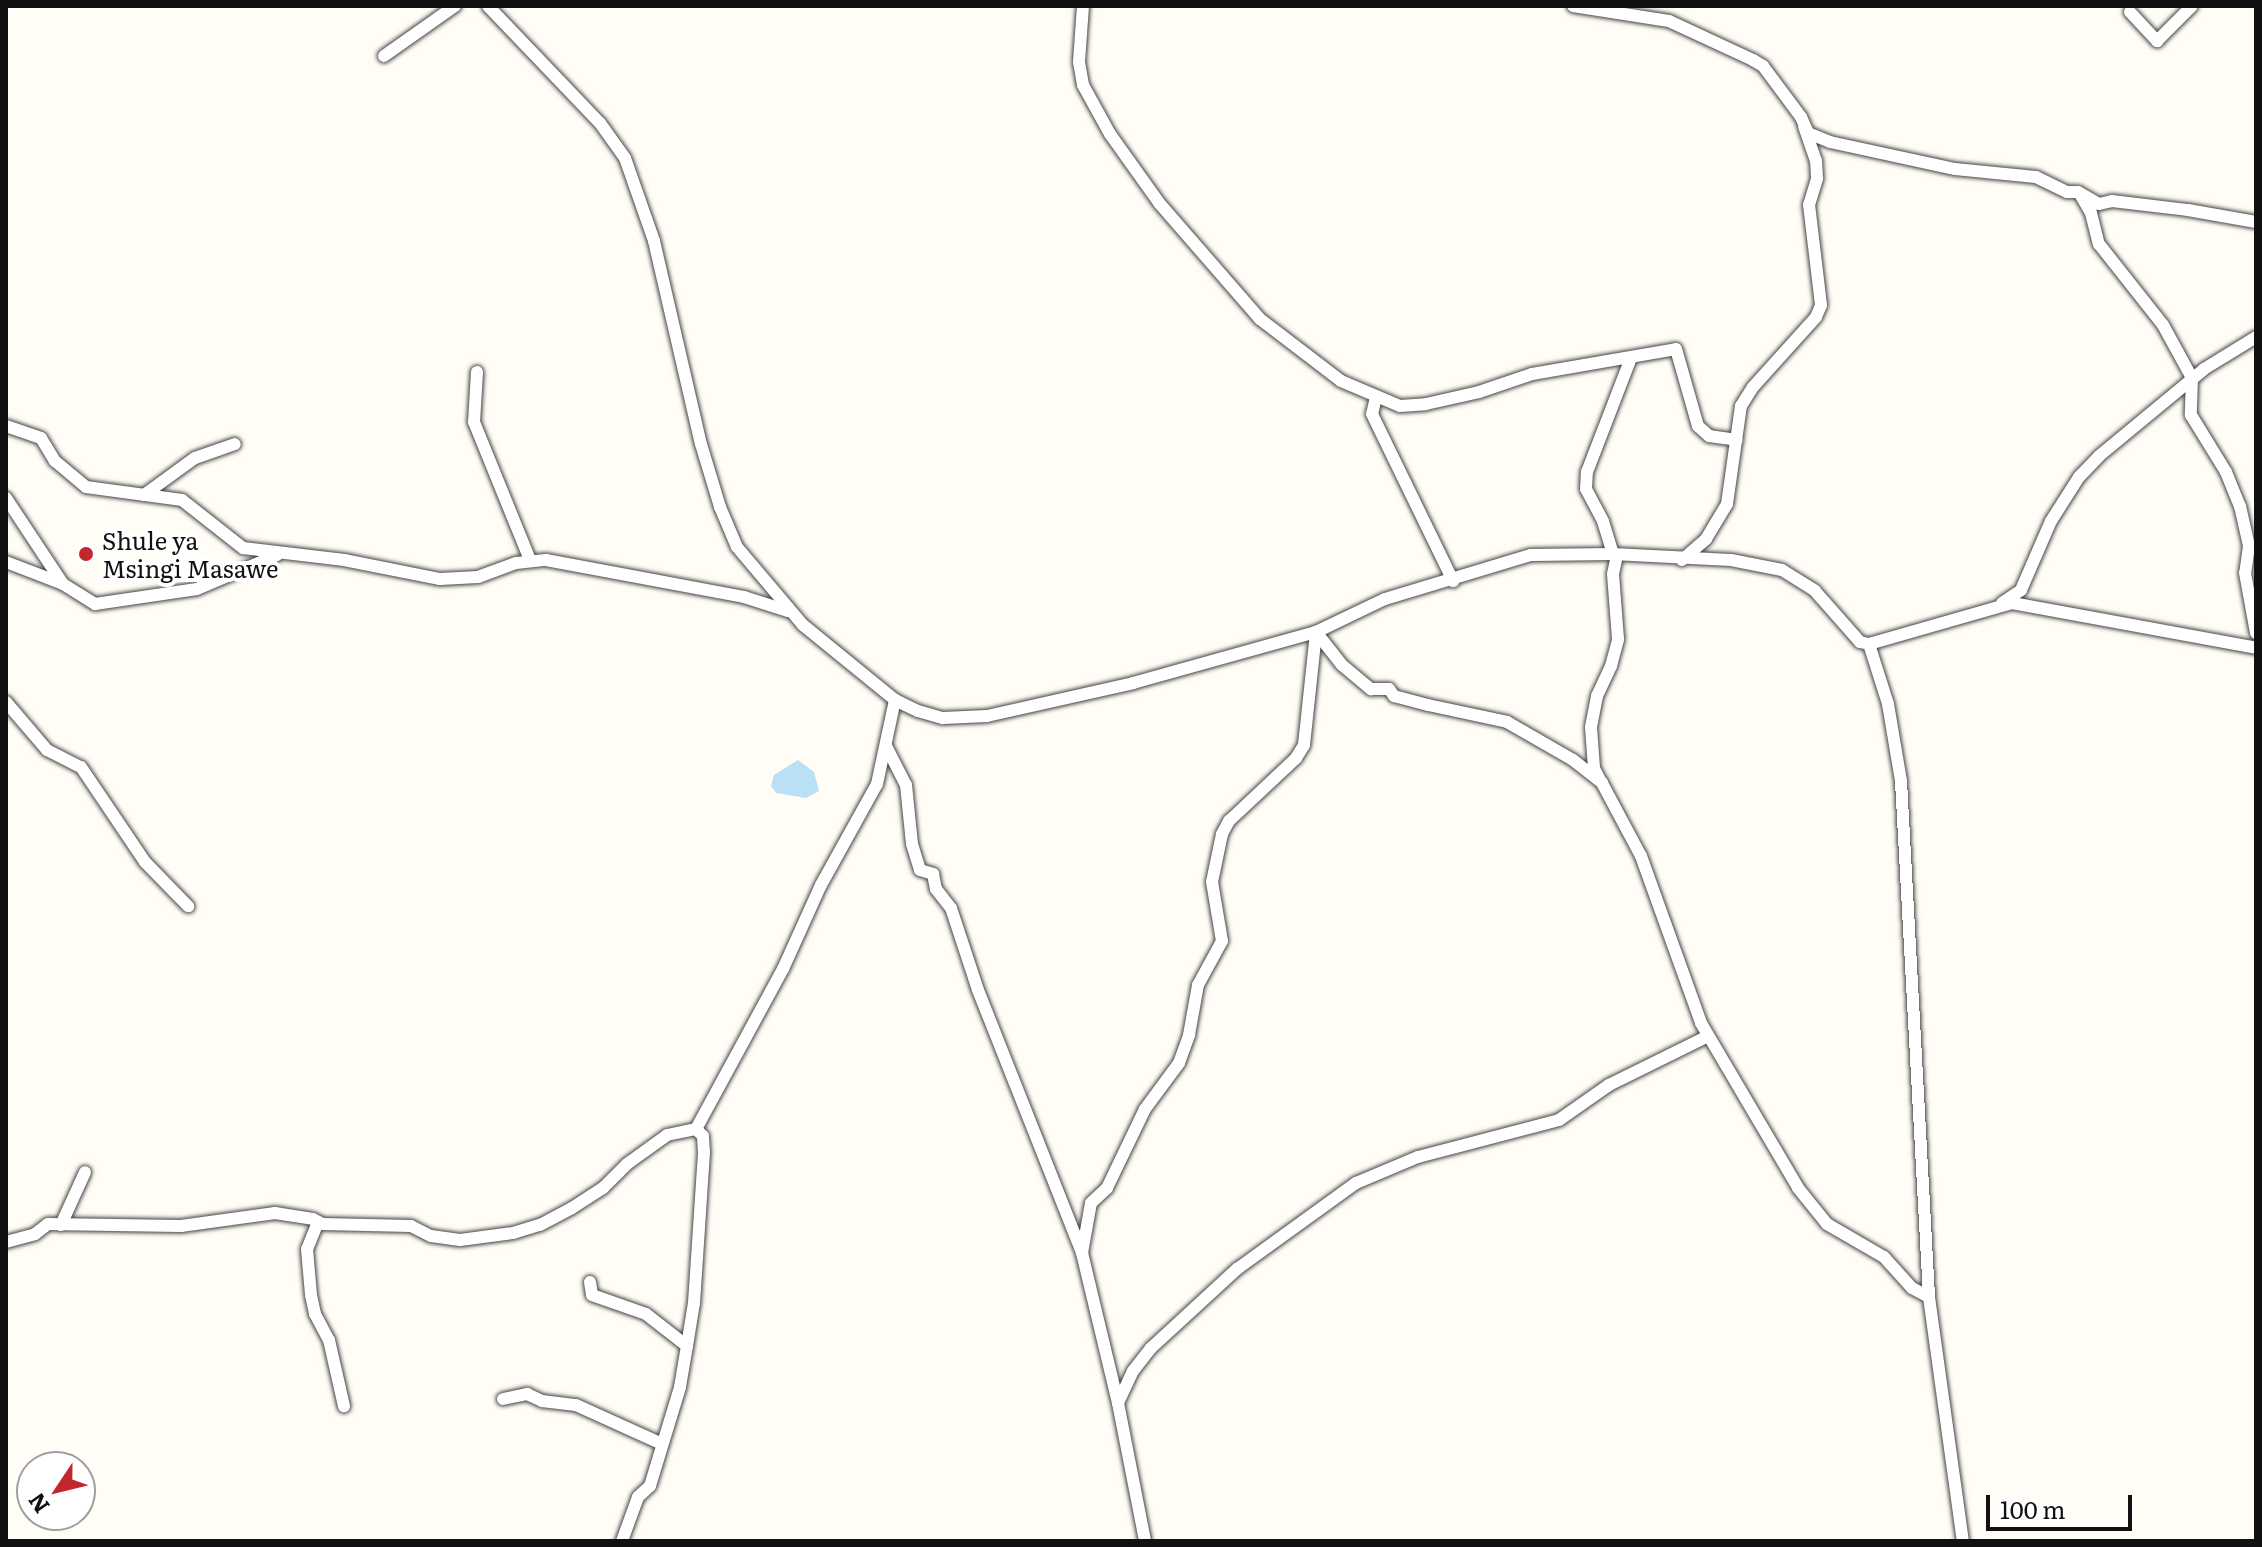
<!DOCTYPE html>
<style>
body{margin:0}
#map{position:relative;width:2262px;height:1547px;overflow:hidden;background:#fffdf5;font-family:Literata,serif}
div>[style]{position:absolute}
.water>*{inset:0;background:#b9e0f7}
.roads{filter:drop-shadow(0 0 2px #444) drop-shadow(0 0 2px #444)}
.minor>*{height:12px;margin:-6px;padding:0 6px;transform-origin:6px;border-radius:6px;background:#fff}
.dots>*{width:22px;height:22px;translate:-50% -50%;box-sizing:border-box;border:4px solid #fff;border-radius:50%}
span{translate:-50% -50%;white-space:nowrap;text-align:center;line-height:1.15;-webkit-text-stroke:8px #fff;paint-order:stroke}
.poi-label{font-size:24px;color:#111}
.left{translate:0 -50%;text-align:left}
.frame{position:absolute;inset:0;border:8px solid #111;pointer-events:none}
.north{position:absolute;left:16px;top:1451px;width:80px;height:80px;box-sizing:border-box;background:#fff;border:2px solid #a0a0a0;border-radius:50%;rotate:235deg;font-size:22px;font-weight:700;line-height:32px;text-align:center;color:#111}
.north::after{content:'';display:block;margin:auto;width:28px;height:36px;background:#c4262e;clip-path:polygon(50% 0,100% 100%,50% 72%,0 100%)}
.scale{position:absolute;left:1986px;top:1495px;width:146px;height:36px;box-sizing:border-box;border:4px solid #111;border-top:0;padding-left:10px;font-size:24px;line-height:28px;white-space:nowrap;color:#111;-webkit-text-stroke:6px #fff;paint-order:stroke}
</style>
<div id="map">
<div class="water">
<div style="clip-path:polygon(798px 760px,814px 772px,819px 791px,806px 798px,776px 793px,771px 786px,774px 775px)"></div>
</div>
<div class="roads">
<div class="minor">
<div style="left:488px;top:6px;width:162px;rotate:46.3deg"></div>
<div style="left:600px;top:123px;width:43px;rotate:54.5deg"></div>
<div style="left:625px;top:158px;width:88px;rotate:70.7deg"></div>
<div style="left:654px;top:241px;width:208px;rotate:77deg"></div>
<div style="left:701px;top:444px;width:66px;rotate:73.2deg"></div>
<div style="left:720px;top:507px;width:43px;rotate:67deg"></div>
<div style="left:737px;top:547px;width:102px;rotate:49.8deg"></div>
<div style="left:803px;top:625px;width:119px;rotate:39.2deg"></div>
<div style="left:895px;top:700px;width:25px;rotate:26deg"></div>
<div style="left:918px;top:711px;width:26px;rotate:16deg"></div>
<div style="left:943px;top:718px;width:44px;rotate:-2.6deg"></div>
<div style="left:987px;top:716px;width:150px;rotate:-12.7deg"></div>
<div style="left:1133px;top:683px;width:190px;rotate:-15.6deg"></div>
<div style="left:1316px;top:632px;width:76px;rotate:-25.6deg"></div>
<div style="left:1385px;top:599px;width:152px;rotate:-16.8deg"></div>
<div style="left:1531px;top:555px;width:82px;rotate:-0.7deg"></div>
<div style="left:1613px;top:554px;width:118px;rotate:2.9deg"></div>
<div style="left:1731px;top:560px;width:52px;rotate:11.1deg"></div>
<div style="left:1782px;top:570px;width:39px;rotate:32deg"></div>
<div style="left:1815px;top:591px;width:68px;rotate:48.6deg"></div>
<div style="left:1860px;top:642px;width:9px;rotate:13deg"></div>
<div style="left:1869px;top:644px;width:63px;rotate:72.4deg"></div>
<div style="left:1888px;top:704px;width:78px;rotate:80.4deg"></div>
<div style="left:1901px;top:781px;width:517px;rotate:86.89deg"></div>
<div style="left:1929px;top:1297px;width:246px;rotate:82.1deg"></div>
<div style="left:1083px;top:6px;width:56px;rotate:94.1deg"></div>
<div style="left:1079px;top:62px;width:23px;rotate:80deg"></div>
<div style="left:1083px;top:85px;width:56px;rotate:61.1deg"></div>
<div style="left:1110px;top:134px;width:86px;rotate:54.5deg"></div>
<div style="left:1160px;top:204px;width:152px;rotate:49deg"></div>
<div style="left:1260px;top:319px;width:102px;rotate:37.4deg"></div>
<div style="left:1341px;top:381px;width:64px;rotate:23deg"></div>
<div style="left:1400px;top:406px;width:26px;rotate:-4deg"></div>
<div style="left:1426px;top:404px;width:54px;rotate:-12.8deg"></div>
<div style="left:1479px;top:392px;width:56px;rotate:-18.8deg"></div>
<div style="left:1532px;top:374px;width:146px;rotate:-9.8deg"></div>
<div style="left:1676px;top:349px;width:80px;rotate:74.1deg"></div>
<div style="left:1698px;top:426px;width:15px;rotate:42deg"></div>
<div style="left:1709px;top:436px;width:28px;rotate:8deg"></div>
<div style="left:1573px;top:6px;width:97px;rotate:8.9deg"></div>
<div style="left:1669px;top:21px;width:93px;rotate:24.9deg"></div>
<div style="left:1753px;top:60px;width:12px;rotate:31deg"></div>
<div style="left:1763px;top:66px;width:64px;rotate:53.3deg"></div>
<div style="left:1801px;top:117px;width:17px;rotate:66deg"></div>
<div style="left:1808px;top:133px;width:24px;rotate:22deg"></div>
<div style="left:1830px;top:142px;width:128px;rotate:12.2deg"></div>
<div style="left:1955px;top:169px;width:81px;rotate:5.6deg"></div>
<div style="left:2036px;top:177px;width:34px;rotate:26deg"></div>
<div style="left:2067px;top:192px;width:11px"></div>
<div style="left:2078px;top:192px;width:24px;rotate:30deg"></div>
<div style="left:2099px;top:204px;width:13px;rotate:-13deg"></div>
<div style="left:2112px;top:201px;width:77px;rotate:6.8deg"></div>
<div style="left:2188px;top:210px;width:69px;rotate:10deg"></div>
<div style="left:2130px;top:12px;width:40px;rotate:47deg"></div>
<div style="left:2157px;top:41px;width:49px;rotate:-45deg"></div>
<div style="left:384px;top:56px;width:87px;rotate:-35.2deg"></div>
<div style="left:2080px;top:194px;width:22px;rotate:60deg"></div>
<div style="left:2091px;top:213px;width:32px;rotate:76deg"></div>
<div style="left:2099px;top:244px;width:103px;rotate:51.7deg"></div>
<div style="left:2163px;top:325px;width:60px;rotate:61.3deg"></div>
<div style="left:2192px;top:378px;width:37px;rotate:92deg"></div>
<div style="left:2191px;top:415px;width:67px;rotate:58.4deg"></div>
<div style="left:2226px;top:472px;width:37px;rotate:68deg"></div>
<div style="left:2240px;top:506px;width:41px;rotate:77.3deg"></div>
<div style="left:2249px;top:546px;width:27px;rotate:98deg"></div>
<div style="left:2245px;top:573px;width:61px;rotate:79.6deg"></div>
<div style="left:477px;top:372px;width:50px;rotate:93.4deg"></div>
<div style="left:474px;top:422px;width:149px;rotate:67.9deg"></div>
<div style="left:1376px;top:397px;width:17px;rotate:103deg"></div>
<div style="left:1372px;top:414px;width:186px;rotate:64.1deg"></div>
<div style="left:6px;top:426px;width:37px;rotate:19deg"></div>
<div style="left:41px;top:438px;width:27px;rotate:59deg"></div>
<div style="left:55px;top:461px;width:40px;rotate:40deg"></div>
<div style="left:86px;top:487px;width:97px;rotate:7.7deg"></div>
<div style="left:182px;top:500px;width:78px;rotate:38.2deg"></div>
<div style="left:243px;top:548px;width:102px;rotate:6.8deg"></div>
<div style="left:344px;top:560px;width:98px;rotate:11.2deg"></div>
<div style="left:440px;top:579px;width:38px;rotate:-3deg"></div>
<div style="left:478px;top:577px;width:40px;rotate:-20.2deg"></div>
<div style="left:516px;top:563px;width:30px;rotate:-6deg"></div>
<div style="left:546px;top:560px;width:201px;rotate:10.6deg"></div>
<div style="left:744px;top:597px;width:46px;rotate:17.7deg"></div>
<div style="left:144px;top:495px;width:63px;rotate:-36deg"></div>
<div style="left:195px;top:458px;width:42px;rotate:-19.3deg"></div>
<div style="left:6px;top:498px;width:103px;rotate:56.5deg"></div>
<div style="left:1613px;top:554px;width:34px;rotate:-107deg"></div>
<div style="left:1603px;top:521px;width:36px;rotate:-118deg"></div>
<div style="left:1586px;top:489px;width:17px;rotate:-87deg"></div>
<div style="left:1587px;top:472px;width:122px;rotate:-68.9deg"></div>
<div style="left:1682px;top:560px;width:32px;rotate:-41deg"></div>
<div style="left:1706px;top:539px;width:41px;rotate:-59deg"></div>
<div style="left:1727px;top:504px;width:99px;rotate:-81.9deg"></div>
<div style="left:1741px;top:406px;width:22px;rotate:-58deg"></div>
<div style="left:1753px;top:387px;width:94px;rotate:-48deg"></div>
<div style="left:1816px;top:317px;width:13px;rotate:-67deg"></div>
<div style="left:1821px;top:305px;width:101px;rotate:-96.8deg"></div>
<div style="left:1809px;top:205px;width:28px;rotate:-73deg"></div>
<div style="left:1817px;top:178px;width:17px;rotate:-93deg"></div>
<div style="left:1816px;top:161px;width:36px;rotate:-109deg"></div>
<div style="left:6px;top:562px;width:61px;rotate:21.1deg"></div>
<div style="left:63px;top:584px;width:38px;rotate:32deg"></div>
<div style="left:95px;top:604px;width:103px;rotate:-8.4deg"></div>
<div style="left:197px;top:589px;width:87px;rotate:-23deg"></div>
<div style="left:2002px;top:603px;width:23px;rotate:-34deg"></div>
<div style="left:2021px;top:590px;width:75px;rotate:-66.5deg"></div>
<div style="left:2051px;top:521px;width:52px;rotate:-57.5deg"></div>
<div style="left:2079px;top:477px;width:29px;rotate:-46deg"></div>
<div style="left:2099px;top:456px;width:136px;rotate:-39.6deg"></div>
<div style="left:2204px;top:369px;width:61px;rotate:-31.6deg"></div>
<div style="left:1316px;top:632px;width:42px;rotate:51.8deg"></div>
<div style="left:1342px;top:665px;width:38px;rotate:40deg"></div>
<div style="left:1371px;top:689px;width:18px"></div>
<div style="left:1389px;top:689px;width:9px;rotate:54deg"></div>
<div style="left:1394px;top:696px;width:35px;rotate:15deg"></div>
<div style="left:1428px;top:705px;width:81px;rotate:12.1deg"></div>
<div style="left:1507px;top:722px;width:76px;rotate:29.9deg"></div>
<div style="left:1573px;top:760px;width:37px;rotate:38deg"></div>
<div style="left:1602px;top:783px;width:83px;rotate:61.9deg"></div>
<div style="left:1641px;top:856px;width:177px;rotate:70.2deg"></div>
<div style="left:1701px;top:1023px;width:191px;rotate:59.5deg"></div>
<div style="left:1798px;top:1188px;width:46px;rotate:51.1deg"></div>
<div style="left:1827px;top:1224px;width:66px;rotate:30.1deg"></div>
<div style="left:1884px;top:1257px;width:42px;rotate:47.9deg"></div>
<div style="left:1912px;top:1288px;width:19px;rotate:28deg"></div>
<div style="left:1869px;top:644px;width:149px;rotate:-16deg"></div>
<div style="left:2012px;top:603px;width:248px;rotate:10.4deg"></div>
<div style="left:6px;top:702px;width:63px;rotate:49.5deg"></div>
<div style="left:47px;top:750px;width:38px;rotate:27deg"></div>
<div style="left:81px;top:767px;width:115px;rotate:56deg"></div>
<div style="left:145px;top:862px;width:62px;rotate:45.7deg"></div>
<div style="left:886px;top:746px;width:44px;rotate:62.9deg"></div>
<div style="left:906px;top:785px;width:59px;rotate:84.2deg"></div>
<div style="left:912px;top:844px;width:27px;rotate:73deg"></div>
<div style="left:920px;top:870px;width:14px;rotate:17deg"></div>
<div style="left:933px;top:874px;width:15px;rotate:79deg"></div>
<div style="left:936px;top:889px;width:24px;rotate:52deg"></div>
<div style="left:951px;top:908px;width:86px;rotate:71.8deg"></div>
<div style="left:978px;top:990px;width:283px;rotate:68.4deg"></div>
<div style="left:1082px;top:1253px;width:154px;rotate:76.5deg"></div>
<div style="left:1118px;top:1403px;width:141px;rotate:78.9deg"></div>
<div style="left:1600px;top:780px;width:13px;rotate:-117deg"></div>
<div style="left:1594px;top:768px;width:41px;rotate:-94.2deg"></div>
<div style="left:1591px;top:727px;width:32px;rotate:-79deg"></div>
<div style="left:1597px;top:696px;width:33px;rotate:-65deg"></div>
<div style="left:1611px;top:666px;width:28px;rotate:-75deg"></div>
<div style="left:1618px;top:639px;width:65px;rotate:-94.4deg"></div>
<div style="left:1613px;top:574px;width:19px;rotate:-78deg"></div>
<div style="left:318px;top:1222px;width:29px;rotate:112deg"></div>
<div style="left:307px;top:1249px;width:46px;rotate:85deg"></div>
<div style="left:311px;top:1295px;width:19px;rotate:78deg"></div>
<div style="left:315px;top:1314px;width:30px;rotate:62deg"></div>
<div style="left:329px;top:1340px;width:68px;rotate:77.2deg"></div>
<div style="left:61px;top:1225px;width:58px;rotate:-65.6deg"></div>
<div style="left:6px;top:1242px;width:30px;rotate:-15deg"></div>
<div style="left:35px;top:1234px;width:16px;rotate:-38deg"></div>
<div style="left:48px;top:1224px;width:133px;rotate:0.9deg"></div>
<div style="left:181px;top:1226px;width:95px;rotate:-7.9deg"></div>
<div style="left:275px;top:1213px;width:38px;rotate:9deg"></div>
<div style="left:313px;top:1219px;width:11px;rotate:27deg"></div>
<div style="left:323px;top:1224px;width:88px;rotate:1.3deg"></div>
<div style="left:411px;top:1226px;width:22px;rotate:27deg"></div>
<div style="left:431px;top:1236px;width:29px;rotate:8deg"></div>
<div style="left:460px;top:1240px;width:53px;rotate:-7.5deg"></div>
<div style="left:513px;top:1233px;width:28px;rotate:-17deg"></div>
<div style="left:540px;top:1225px;width:36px;rotate:-28deg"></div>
<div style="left:572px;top:1208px;width:37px;rotate:-33deg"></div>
<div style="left:603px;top:1188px;width:34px;rotate:-45deg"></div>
<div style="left:627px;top:1164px;width:49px;rotate:-35.9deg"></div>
<div style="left:667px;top:1135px;width:30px;rotate:-12deg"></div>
<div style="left:1082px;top:1253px;width:51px;rotate:-79.8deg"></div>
<div style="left:1091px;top:1203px;width:22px;rotate:-43deg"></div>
<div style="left:1107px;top:1188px;width:88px;rotate:-64.3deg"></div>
<div style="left:1145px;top:1109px;width:57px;rotate:-53.5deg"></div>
<div style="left:1179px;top:1063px;width:30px;rotate:-70deg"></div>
<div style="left:1189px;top:1035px;width:51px;rotate:-79.8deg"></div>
<div style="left:1198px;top:985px;width:50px;rotate:-61.4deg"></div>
<div style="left:1222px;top:941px;width:60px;rotate:-99.6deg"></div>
<div style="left:1212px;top:882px;width:49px;rotate:-78.2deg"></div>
<div style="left:1222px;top:834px;width:15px;rotate:-62deg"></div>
<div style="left:1229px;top:821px;width:92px;rotate:-43.2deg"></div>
<div style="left:1296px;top:758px;width:15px;rotate:-58deg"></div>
<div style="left:1304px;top:745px;width:114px;rotate:-83.9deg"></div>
<div style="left:590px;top:1282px;width:13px;rotate:81deg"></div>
<div style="left:592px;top:1295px;width:57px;rotate:19.4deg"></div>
<div style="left:646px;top:1314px;width:52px;rotate:38deg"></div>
<div style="left:503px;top:1399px;width:25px;rotate:-12deg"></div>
<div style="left:527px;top:1394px;width:17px;rotate:25deg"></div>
<div style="left:542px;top:1401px;width:34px;rotate:7deg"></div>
<div style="left:576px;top:1405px;width:94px;rotate:24.4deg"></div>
<div style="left:1118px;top:1403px;width:35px;rotate:-65deg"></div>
<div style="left:1133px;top:1371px;width:29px;rotate:-52deg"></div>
<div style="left:1151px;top:1348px;width:117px;rotate:-42.6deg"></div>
<div style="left:1237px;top:1269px;width:147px;rotate:-35.9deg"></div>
<div style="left:1356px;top:1183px;width:67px;rotate:-22.8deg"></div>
<div style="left:1418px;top:1157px;width:146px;rotate:-14.7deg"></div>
<div style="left:1559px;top:1120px;width:61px;rotate:-35deg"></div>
<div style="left:1609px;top:1085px;width:110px;rotate:-26.3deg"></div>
<div style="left:622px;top:1541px;width:47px;rotate:-70deg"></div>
<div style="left:638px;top:1497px;width:16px;rotate:-43deg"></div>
<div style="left:650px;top:1486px;width:103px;rotate:-73.1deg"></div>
<div style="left:680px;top:1387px;width:42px;rotate:-80.3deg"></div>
<div style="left:687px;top:1346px;width:44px;rotate:-80.8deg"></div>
<div style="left:694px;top:1303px;width:151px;rotate:-86.2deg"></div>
<div style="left:704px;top:1152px;width:16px;rotate:-94deg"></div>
<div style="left:703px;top:1136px;width:10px;rotate:-135deg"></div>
<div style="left:696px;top:1129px;width:182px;rotate:-61.5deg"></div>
<div style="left:783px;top:969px;width:92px;rotate:-65.7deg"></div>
<div style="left:821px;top:885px;width:115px;rotate:-61deg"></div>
<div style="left:877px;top:784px;width:86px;rotate:-77.9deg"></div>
</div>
</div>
<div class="dots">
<div style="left:86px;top:554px;background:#c4262e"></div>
</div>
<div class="poi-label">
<span class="left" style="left:102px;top:554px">Shule ya<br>Msingi Masawe</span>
</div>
<div class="frame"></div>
<div class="north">N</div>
<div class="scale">100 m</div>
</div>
